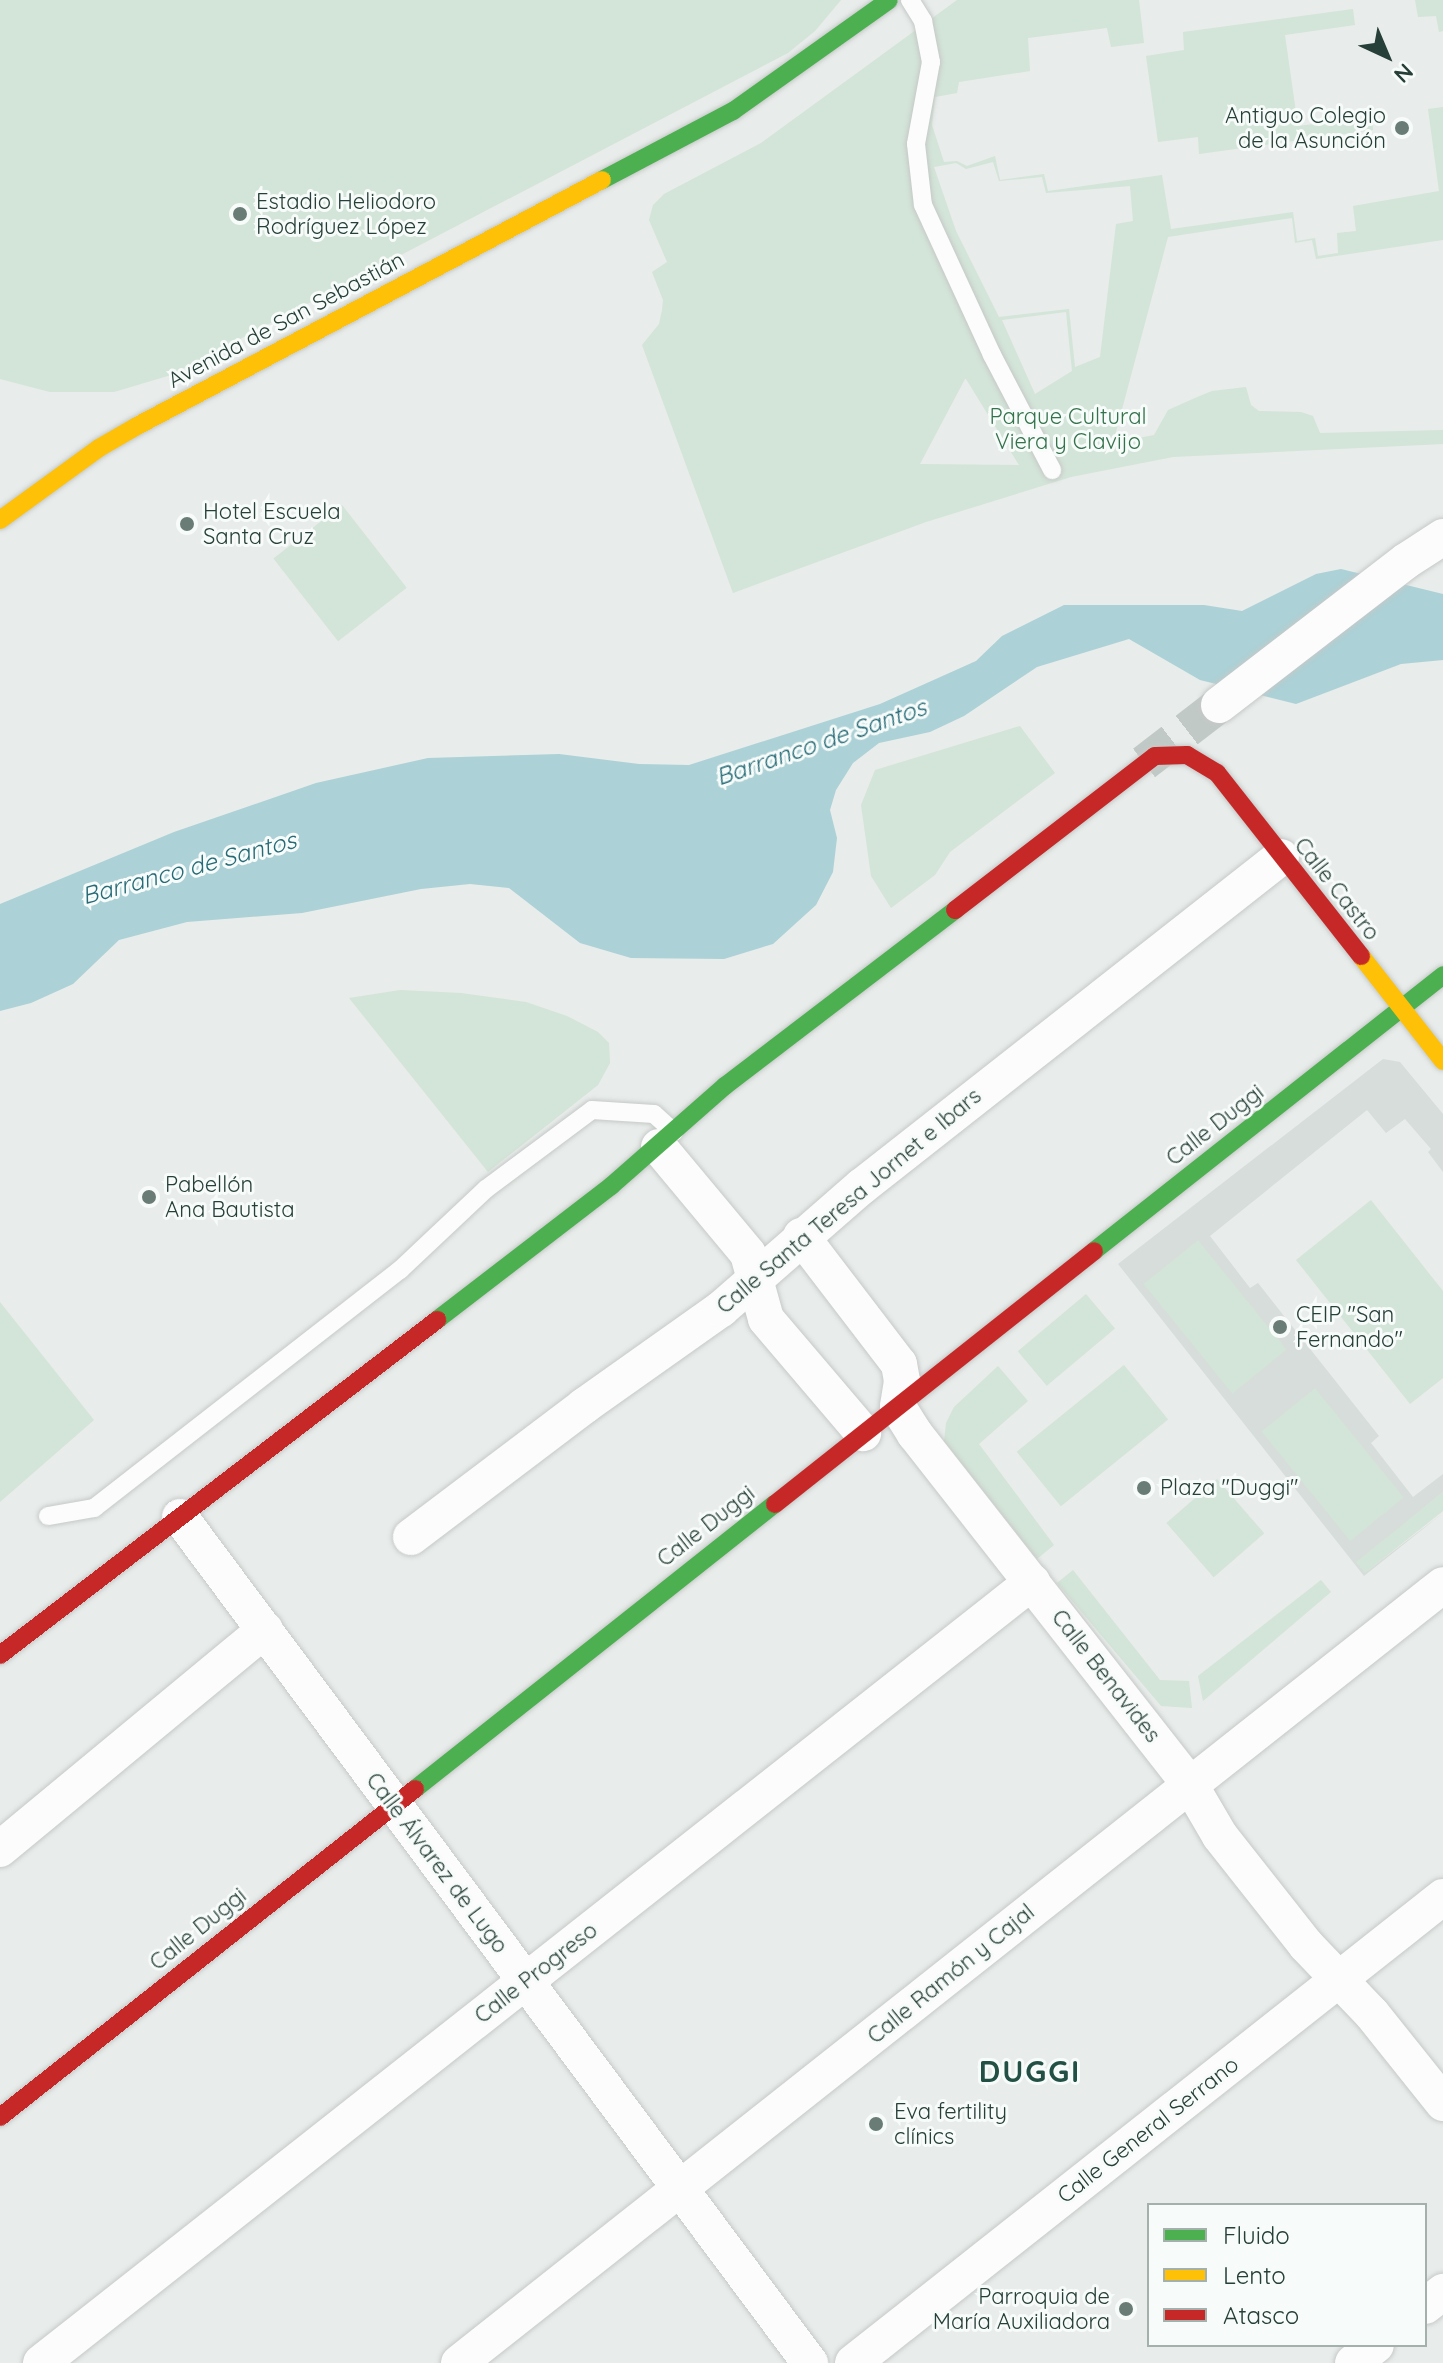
<!DOCTYPE html>
<meta charset="utf-8">
<style>
body{margin:0}
#map{position:relative;width:1443px;height:2363px;overflow:hidden;background:#e8ecea;font-family:Quicksand,sans-serif}
div>[style]{position:absolute}
.built>*{inset:0;background:#d7ddda}
.green>*{inset:0;background:#d3e4d8;transform-origin:0 0}
.water>*{inset:0;background:#acd1d6}
.street-tunnel>*{height:36px;margin-top:-18px;transform-origin:0;background:repeating-linear-gradient(90deg,#c1c9c6 0 36px,transparent 0 54px)}
.roads{filter:drop-shadow(0 0 2px #c5c9c7) drop-shadow(0 0 2px #c5c9c7)}
.lane>*{height:18px;margin:-9px;padding:0 9px;transform-origin:9px;border-radius:9px;background:#fcfcfc}
.street>*{height:36px;margin:-18px;padding:0 18px;transform-origin:18px;border-radius:18px;background:#fcfcfc}
.fast>*{height:18px;margin:-9px;padding:0 9px;transform-origin:9px;border-radius:9px;background:#4caf50}
.slow>*{height:18px;margin:-9px;padding:0 9px;transform-origin:9px;border-radius:9px;background:#ffc107}
.jam>*{height:18px;margin:-9px;padding:0 9px;transform-origin:9px;border-radius:9px;background:#c62828}
.dots>*{width:22px;height:22px;translate:-50% -50%;box-sizing:border-box;border:4px solid #f7fbf9;border-radius:50%}
span{translate:-50% -50%;white-space:nowrap;text-align:center;line-height:1.15;-webkit-text-stroke:6px #f7fbf9;paint-order:stroke}
.poi-label{font-size:22px;color:#263f38}
.right{translate:-100% -50%;text-align:right}
.left{translate:0 -50%;text-align:left}
.street-label{font-size:22px;color:#263f38}
.park-label{font-size:22px;color:#33734c}
.water-label{font-size:24px;color:#246a77;font-style:italic}
.district-label{font-size:30px;color:#235045;font-weight:700;letter-spacing:2px}
.legend{position:absolute;left:1147px;top:2203px;width:280px;height:144px;box-sizing:border-box;background:#f7fbf9;border:2px solid #a3b0ac;margin:0;padding:10px 14px;list-style:none;font-size:24px;color:#263f38}
.legend li{display:flex;align-items:center;gap:16px;height:40px}
.legend b{width:40px;border:2px solid #a3b0ac}
.north{position:absolute;left:1347px;top:16px;width:80px;height:80px;-webkit-text-stroke:6px #f7fbf9;paint-order:stroke;rotate:136deg;font-size:22px;font-weight:700;line-height:32px;text-align:center;color:#263f38}
.north::after{content:'';display:block;margin:auto;width:28px;height:36px;background:#263f38;clip-path:polygon(50% 0,100% 100%,50% 72%,0 100%)}
</style>
<div id="map">
<div class="built">
<div style="clip-path:polygon(1383px 1059px,1400px 1062px,1443px 1114px,1443px 1172px,1428px 1152px,1431px 1149px,1405px 1119px,1386px 1133px,1367px 1110px,1210px 1236px,1250px 1288px,1258px 1283px,1379px 1436px,1371px 1443px,1413px 1497px,1443px 1474px,1443px 1492px,1357px 1563px,1366px 1572px,1443px 1513px,1364px 1576px,1118px 1264px)"></div>
</div>
<div class="green">
<div style="clip-path:polygon(0 0,841px 0,815px 31px,788px 53px,171px 375px,114px 392px,50px 392px,0 379px)"></div>
<div style="clip-path:polygon(evenodd,957px 0,1139px 0,1144px 43px,1111px 47px,1107px 28px,1028px 38px,1030px 71px,959px 82px,957px 93px,935px 97px,932px 125px,944px 162px,957px 161px,967px 166px,995px 156px,1000px 180px,1044px 174px,1048px 191px,1162px 175px,1171px 229px,1293px 212px,1297px 241px,1315px 238px,1318px 256px,1338px 253px,1337px 233px,1356px 231px,1353px 206px,1439px 191px,1428px 109px,1443px 107px,1443px 240px,1316px 259px,1312px 240px,1295px 243px,1292px 218px,1168px 237px,1113px 443px,1154px 435px,1168px 410px,1195px 398px,1212px 391px,1246px 387px,1251px 405px,1259px 411px,1301px 412px,1313px 416px,1320px 433px,1443px 430px,1443px 444px,1173px 457px,1071px 477px,926px 522px,733px 593px,642px 345px,659px 324px,662px 310px,663px 300px,652px 272px,667px 262px,649px 220px,653px 205px,664px 194px,761px 143px,957px 0,993px 162px,999px 181px,1042px 177px,1046px 193px,1130px 186px,1133px 221px,1116px 224px,1100px 357px,1075px 367px,1069px 309px,999px 317px,956px 231px,934px 167px,956px 163px,966px 169px,993px 162px,957px 0,1066px 312px,1072px 371px,1035px 394px,1002px 320px,1066px 312px,957px 0,965px 379px,966px 379px,1019px 465px,920px 464px,965px 379px)"></div>
<div style="clip-path:polygon(1415px 0,1443px 0,1443px 31px,1439px 32px,1436px 16px,1418px 17px)"></div>
<div style="clip-path:polygon(1353px 9px,1355px 25px,1285px 35px,1298px 126px,1372px 117px,1373px 130px,1199px 154px,1198px 137px,1158px 142px,1146px 56px,1184px 50px,1183px 32px)"></div>
<div style="left:342px;top:505px;width:105px;height:87px;rotate:52deg"></div>
<div style="clip-path:polygon(1020px 726px,1055px 773px,950px 852px,935px 875px,891px 908px,871px 876px,861px 805px,875px 770px)"></div>
<div style="clip-path:polygon(400px 990px,461px 993px,526px 1002px,567px 1016px,598px 1032px,609px 1043px,610px 1063px,598px 1085px,488px 1172px,349px 998px)"></div>
<div style="clip-path:polygon(1371px 1200px,1443px 1291px,1443px 1378px,1410px 1404px,1296px 1260px)"></div>
<div style="left:1198px;top:1240px;width:141px;height:70px;rotate:51deg"></div>
<div style="left:1086px;top:1294px;width:45px;height:89px;rotate:50deg"></div>
<div style="clip-path:polygon(0 1302px,94px 1420px,0 1502px)"></div>
<div style="left:1124px;top:1365px;width:70px;height:138px;rotate:51deg"></div>
<div style="clip-path:polygon(998px 1366px,1028px 1401px,979px 1444px,1054px 1545px,1037px 1559px,944px 1441px,946px 1423px,954px 1407px)"></div>
<div style="left:1315px;top:1388px;width:141px;height:69px;rotate:51deg"></div>
<div style="left:1217px;top:1479px;width:72px;height:67px;rotate:49deg"></div>
<div style="clip-path:polygon(1443px 1492px,1443px 1511px,1365px 1573px,1356px 1562px)"></div>
<div style="clip-path:polygon(1073px 1570px,1160px 1680px,1189px 1681px,1192px 1708px,1161px 1706px,1057px 1583px)"></div>
<div style="clip-path:polygon(1321px 1580px,1331px 1592px,1203px 1701px,1198px 1676px)"></div>
</div>
<div class="water">
<div style="clip-path:polygon(1341px 569px,1443px 594px,1443px 660px,1401px 664px,1296px 704px,1200px 680px,1129px 639px,1037px 667px,964px 716px,930px 732px,879px 743px,853px 763px,836px 790px,830px 810px,837px 838px,833px 872px,816px 905px,773px 944px,724px 959px,631px 958px,580px 943px,509px 888px,470px 884px,421px 889px,302px 913px,187px 922px,119px 940px,73px 984px,31px 1003px,0 1011px,0 904px,174px 832px,316px 783px,428px 758px,559px 754px,639px 764px,689px 765px,880px 704px,976px 661px,1002px 636px,1064px 605px,1204px 605px,1242px 611px,1316px 574px)"></div>
</div>
<div class="street-tunnel">
<div style="left:1144px;top:763px;width:95px;rotate:-37.7deg"></div>
</div>
<div class="roads">
<div class="lane">
<div style="left:910px;top:0;width:25px;rotate:58deg"></div>
<div style="left:923px;top:21px;width:42px;rotate:79deg"></div>
<div style="left:931px;top:62px;width:83px;rotate:100.4deg"></div>
<div style="left:916px;top:144px;width:61px;rotate:83.5deg"></div>
<div style="left:923px;top:205px;width:165px;rotate:65.3deg"></div>
<div style="left:992px;top:355px;width:130px;rotate:62.4deg"></div>
<div style="left:48px;top:1516px;width:47px;rotate:-9.9deg"></div>
<div style="left:94px;top:1508px;width:388px;rotate:-37.9deg"></div>
<div style="left:400px;top:1270px;width:118px;rotate:-43.3deg"></div>
<div style="left:486px;top:1189px;width:132px;rotate:-36.7deg"></div>
<div style="left:592px;top:1110px;width:62px;rotate:3.7deg"></div>
<div style="left:654px;top:1114px;width:27px;rotate:42deg"></div>
</div>
<div class="street">
<div style="left:1219px;top:705px;width:236px;rotate:-37.6deg"></div>
<div style="left:1406px;top:561px;width:44px;rotate:-33deg"></div>
<div style="left:659px;top:1147px;width:139px;rotate:50.2deg"></div>
<div style="left:748px;top:1254px;width:67px;rotate:74.5deg"></div>
<div style="left:766px;top:1319px;width:150px;rotate:49.6deg"></div>
<div style="left:801px;top:1236px;width:161px;rotate:52.6deg"></div>
<div style="left:899px;top:1364px;width:17px;rotate:80deg"></div>
<div style="left:902px;top:1381px;width:26px;rotate:99deg"></div>
<div style="left:898px;top:1407px;width:32px;rotate:58deg"></div>
<div style="left:915px;top:1434px;width:444px;rotate:51.9deg"></div>
<div style="left:1189px;top:1783px;width:61px;rotate:59.7deg"></div>
<div style="left:1220px;top:1836px;width:139px;rotate:51.7deg"></div>
<div style="left:1306px;top:1945px;width:95px;rotate:46.3deg"></div>
<div style="left:1372px;top:2014px;width:114px;rotate:51.4deg"></div>
<div style="left:180px;top:1517px;width:1055px;rotate:53.33deg"></div>
<div style="left:411px;top:1537px;width:217px;rotate:-37.1deg"></div>
<div style="left:584px;top:1406px;width:168px;rotate:-35.3deg"></div>
<div style="left:721px;top:1309px;width:186px;rotate:-41.1deg"></div>
<div style="left:861px;top:1187px;width:534px;rotate:-38.16deg"></div>
<div style="left:0;top:1849px;width:344px;rotate:-39.6deg"></div>
<div style="left:1425px;top:2306px;width:23px;rotate:-38deg"></div>
<div style="left:41px;top:2363px;width:1262px;rotate:-38.24deg"></div>
<div style="left:459px;top:2363px;width:1254px;rotate:-38.33deg"></div>
<div style="left:853px;top:2363px;width:752px;rotate:-38.3deg"></div>
<div style="left:1353px;top:2363px;width:29px;rotate:-38deg"></div>
</div>
<div class="fast">
<div style="left:602px;top:180px;width:148px;rotate:-27.8deg"></div>
<div style="left:733px;top:111px;width:191px;rotate:-35.4deg"></div>
<div style="left:1094px;top:1251px;width:445px;rotate:-38.3deg"></div>
<div style="left:437px;top:1320px;width:220px;rotate:-37.6deg"></div>
<div style="left:611px;top:1186px;width:152px;rotate:-41.3deg"></div>
<div style="left:725px;top:1086px;width:290px;rotate:-37.4deg"></div>
<div style="left:415px;top:1789px;width:459px;rotate:-38.4deg"></div>
</div>
<div class="slow">
<div style="left:0;top:520px;width:122px;rotate:-36deg"></div>
<div style="left:99px;top:448px;width:44px;rotate:-30.1deg"></div>
<div style="left:137px;top:426px;width:526px;rotate:-27.88deg"></div>
<div style="left:1361px;top:956px;width:133px;rotate:52deg"></div>
</div>
<div class="jam">
<div style="left:955px;top:910px;width:252px;rotate:-37.6deg"></div>
<div style="left:1155px;top:756px;width:32px;rotate:-2deg"></div>
<div style="left:1187px;top:755px;width:35px;rotate:31deg"></div>
<div style="left:1217px;top:773px;width:233px;rotate:51.8deg"></div>
<div style="left:775px;top:1504px;width:407px;rotate:-38.4deg"></div>
<div style="left:0;top:1655px;width:551px;rotate:-37.47deg"></div>
<div style="left:0;top:2117px;width:529px;rotate:-38.32deg"></div>
</div>
</div>
<div class="dots">
<div style="left:1402px;top:128px;background:#6a7c76"></div>
<div style="left:240px;top:214px;background:#6a7c76"></div>
<div style="left:187px;top:524px;background:#6a7c76"></div>
<div style="left:149px;top:1197px;background:#6a7c76"></div>
<div style="left:1280px;top:1327px;background:#6a7c76"></div>
<div style="left:1144px;top:1488px;background:#6a7c76"></div>
<div style="left:876px;top:2124px;background:#6a7c76"></div>
<div style="left:1126px;top:2309px;background:#6a7c76"></div>
</div>
<div class="poi-label">
<span class="right" style="left:1386px;top:128px">Antiguo Colegio<br>de la Asunción</span>
<span class="left" style="left:256px;top:214px">Estadio Heliodoro<br>Rodríguez López</span>
<span class="left" style="left:203px;top:524px">Hotel Escuela<br>Santa Cruz</span>
<span class="left" style="left:165px;top:1197px">Pabellón<br>Ana Bautista</span>
<span class="left" style="left:1296px;top:1327px">CEIP "San<br>Fernando"</span>
<span class="left" style="left:1160px;top:1488px">Plaza "Duggi"</span>
<span class="left" style="left:894px;top:2124px">Eva fertility<br>clínics</span>
<span class="right" style="left:1110px;top:2309px">Parroquia de<br>María Auxiliadora</span>
</div>
<div class="street-label">
<span style="left:286px;top:320px;rotate:-28deg">Avenida de San Sebastián</span>
<span style="left:1337px;top:889px;rotate:52deg">Calle Castro</span>
<span style="left:1215px;top:1125px;rotate:-38deg">Calle Duggi</span>
<span style="left:849px;top:1201px;rotate:-40deg">Calle Santa Teresa Jornet e Ibars</span>
<span style="left:706px;top:1526px;rotate:-38deg">Calle Duggi</span>
<span style="left:1106px;top:1676px;rotate:52deg">Calle Benavides</span>
<span style="left:437px;top:1863px;rotate:53deg">Calle Álvarez de Lugo</span>
<span style="left:198px;top:1929px;rotate:-39deg">Calle Duggi</span>
<span style="left:536px;top:1973px;rotate:-38deg">Calle Progreso</span>
<span style="left:951px;top:1974px;rotate:-39deg">Calle Ramón y Cajal</span>
<span style="left:1148px;top:2130px;rotate:-38deg">Calle General Serrano</span>
</div>
<div class="park-label">
<span style="left:1068px;top:429px">Parque Cultural<br>Viera y Clavijo</span>
</div>
<div class="water-label">
<span style="left:821px;top:742px;rotate:-19deg">Barranco de Santos</span>
<span style="left:189px;top:868px;rotate:-15deg">Barranco de Santos</span>
</div>
<div class="district-label">
<span style="left:1030px;top:2071px">DUGGI</span>
</div>
<ul class="legend">
<li><b style="height:10px;background:#4caf50"></b>Fluido</li>
<li><b style="height:10px;background:#ffc107"></b>Lento</li>
<li><b style="height:10px;background:#c62828"></b>Atasco</li>
</ul>
<div class="north">N</div>
</div>
